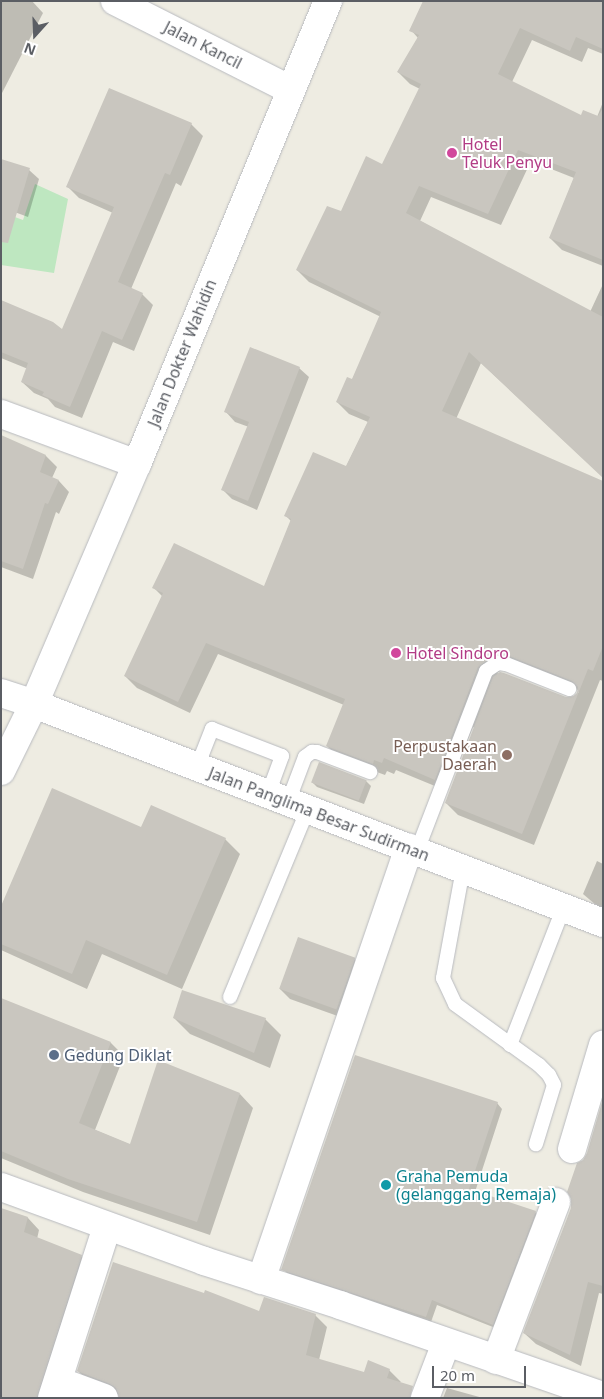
<!DOCTYPE html>
<style>
body{margin:0}
#map{position:relative;width:604px;height:1399px;overflow:hidden;background:#eeece2;font-family:"Noto Sans",sans-serif}
div>[style]{position:absolute}
.green>*{inset:0;background:#bee7c0}
.shadow>*{inset:0;background:#0003}
.building>*{inset:0;background:#c9c6bf;transform-origin:0 0}
.roads{filter:drop-shadow(0 0 1px #b8babf) drop-shadow(0 0 1px #b8babf)}
.service>*{height:14px;margin:-7px;padding:0 7px;transform-origin:7px;border-radius:7px;background:#fff}
.minor>*{height:28px;margin:-14px;padding:0 14px;transform-origin:14px;border-radius:14px;background:#fff}
.tertiary>*{height:28px;margin:-14px;padding:0 14px;transform-origin:14px;border-radius:14px;background:#fff}
.secondary>*{height:28px;margin:-14px;padding:0 14px;transform-origin:14px;border-radius:14px;background:#fff}
.dots>*{width:14px;height:14px;translate:-50% -50%;box-sizing:border-box;border:2px solid #fff;border-radius:50%}
span{translate:-50% -50%;white-space:nowrap;text-align:center;line-height:1.15;-webkit-text-stroke:4px #fff;paint-order:stroke}
.street-label{font-size:16px;color:#5b5e64}
.hotel-label{font-size:16px;color:#b23c85}
.left{translate:0 -50%;text-align:left}
.education-label{font-size:16px;color:#785e54}
.right{translate:-100% -50%;text-align:right}
.service-label{font-size:16px;color:#4e5e75}
.culture-label{font-size:16px;color:#0d838f}
.frame{position:absolute;inset:0;border:2px solid #5b5e64;pointer-events:none}
.north{position:absolute;left:10px;top:10px;width:50px;height:50px;-webkit-text-stroke:4px #fff;paint-order:stroke;rotate:200deg;font-size:14px;font-weight:700;line-height:20px;text-align:center;color:#5b5e64}
.north::after{content:'';display:block;margin:auto;width:18px;height:22px;background:#5b5e64;clip-path:polygon(50% 0,100% 100%,50% 72%,0 100%)}
.scale{position:absolute;left:432px;top:1366px;width:94px;height:22px;box-sizing:border-box;border:2px solid #5b5e64;border-top:0;padding-left:6px;font-size:15px;line-height:18px;white-space:nowrap;color:#5b5e64;-webkit-text-stroke:4px #fff;paint-order:stroke}
</style>
<div id="map">
<div class="green">
<div style="clip-path:polygon(35px 184px,68px 199px,54px 273px,1px 265px,1px 212px,23px 220px)"></div>
</div>
<div class="shadow">
<div style="clip-path:polygon(1px 1px,32px 1px,43px 13px,1px 95px)"></div>
<div style="clip-path:polygon(evenodd,603px 1px,603px 54px,588px 48px,582px 62px,532px 40px,512px 82px,581px 117px,597px 117px,603px 102px,603px 266px,562px 250px,550px 238px,574px 178px,531px 161px,501px 225px,431px 197px,420px 221px,590px 312px,603px 284px,603px 477px,481px 363px,456px 419px,603px 482px,603px 681px,600px 680px,534px 845px,458px 815px,446px 803px,475px 728px,473px 727px,447px 791px,396px 770px,394px 774px,387px 771px,385px 775px,339px 758px,327px 746px,344px 705px,218px 654px,190px 713px,137px 688px,125px 676px,163px 597px,154px 588px,264px 588px,291px 521px,286px 516px,346px 467px,368px 422px,349px 414px,337px 402px,352px 380px,381px 317px,309px 282px,297px 270px,342px 213px,383px 165px,420px 89px,410px 84px,398px 72px,418px 38px,411px 30px,603px 1px,506px 667px,520px 667px,578px 690px,579px 692px,570px 699px,497px 673px,506px 667px)"></div>
<div style="clip-path:polygon(191px 124px,203px 136px,181px 186px,176px 183px,131px 289px,142px 294px,153px 305px,134px 351px,113px 342px,82px 418px,55px 407px,48px 399px,34px 393px,22px 382px,28px 369px,1px 358px,1px 301px,63px 331px,113px 213px,79px 198px,68px 187px)"></div>
<div style="clip-path:polygon(29px 170px,39px 179px,28px 217px,1px 207px)"></div>
<div style="clip-path:polygon(299px 368px,309px 377px,257px 510px,232px 499px,223px 490px,249px 427px,235px 422px,226px 412px)"></div>
<div style="clip-path:polygon(1px 436px,46px 456px,57px 467px,52px 478px,59px 481px,69px 492px,59px 514px,56px 512px,33px 579px,1px 567px)"></div>
<div style="clip-path:polygon(366px 781px,371px 786px,364px 804px,317px 787px,312px 782px)"></div>
<div style="clip-path:polygon(142px 829px,225px 839px,240px 854px,182px 989px,102px 954px,87px 989px,1px 950px,1px 909px)"></div>
<div style="clip-path:polygon(597px 861px,603px 864px,603px 911px,583px 894px)"></div>
<div style="clip-path:polygon(354px 959px,364px 968px,346px 1019px,290px 999px,280px 989px)"></div>
<div style="clip-path:polygon(1px 999px,111px 1043px,124px 1056px,95px 1130px,131px 1145px,240px 1094px,253px 1108px,210px 1235px,83px 1192px,1px 1158px)"></div>
<div style="clip-path:polygon(174px 1018px,265px 1019px,281px 1035px,270px 1068px,190px 1034px)"></div>
<div style="clip-path:polygon(497px 1103px,502px 1109px,475px 1192px,535px 1212px,540px 1217px,498px 1329px,437px 1305px,431px 1322px,288px 1274px,283px 1269px)"></div>
<div style="clip-path:polygon(603px 1104px,603px 1294px,599px 1293px,581px 1366px,536px 1344px,524px 1333px,572px 1208px,584px 1161px,588px 1154px)"></div>
<div style="clip-path:polygon(1px 1210px,28px 1218px,39px 1230px,37px 1239px,81px 1256px,93px 1268px,51px 1398px,1px 1398px)"></div>
<div style="clip-path:polygon(260px 1313px,315px 1315px,327px 1327px,319px 1360px,364px 1373px,389px 1370px,401px 1382px,121px 1396px,90px 1383px,78px 1371px)"></div>
<div style="clip-path:polygon(447px 1388px,483px 1398px,443px 1398px)"></div>
</div>
<div class="building">
<div style="clip-path:polygon(423px 1px,603px 1px,603px 49px,576px 37px,570px 51px,520px 28px,498px 74px,581px 115px,583px 110px,598px 116px,603px 108px,603px 260px,549px 238px,576px 172px,518px 150px,488px 214px,419px 186px,406px 213px,603px 317px,603px 478px,469px 352px,442px 411px,603px 481px,603px 646px,593px 671px,588px 669px,522px 834px,445px 803px,493px 677px,500px 672px,504px 673px,566px 697px,574px 696px,577px 693px,578px 687px,572px 681px,509px 656px,494px 655px,478px 667px,435px 780px,384px 758px,382px 763px,374px 760px,373px 764px,326px 746px,345px 699px,206px 643px,178px 702px,124px 676px,163px 593px,152px 588px,174px 543px,264px 586px,291px 519px,284px 516px,313px 452px,346px 466px,370px 417px,336px 402px,347px 377px,352px 379px,381px 312px,296px 270px,327px 206px,341px 211px,366px 156px,382px 164px,421px 84px,397px 72px,419px 35px,409px 31px)"></div>
<div style="clip-path:polygon(109px 88px,192px 123px,170px 175px,165px 173px,118px 282px,143px 293px,122px 340px,102px 331px,70px 407px,42px 395px,44px 392px,21px 382px,28px 363px,1px 352px,1px 300px,53px 322px,62px 329px,114px 207px,66px 187px)"></div>
<div style="clip-path:polygon(1px 159px,30px 168px,8px 243px,1px 242px)"></div>
<div style="clip-path:polygon(250px 347px,300px 367px,248px 501px,221px 490px,249px 422px,224px 412px)"></div>
<div style="clip-path:polygon(1px 435px,46px 455px,40px 472px,59px 480px,48px 504px,45px 503px,23px 569px,1px 561px)"></div>
<div style="left:319px;top:762px;width:51px;height:22px;rotate:21deg"></div>
<div style="clip-path:polygon(52px 788px,141px 827px,151px 805px,226px 838px,167px 975px,86px 940px,72px 974px,1px 944px,1px 906px)"></div>
<div style="left:298px;top:937px;width:61px;height:55px;rotate:20deg"></div>
<div style="clip-path:polygon(182px 990px,266px 1018px,254px 1053px,173px 1018px)"></div>
<div style="clip-path:polygon(1px 998px,111px 1042px,79px 1123px,130px 1144px,158px 1060px,240px 1093px,197px 1222px,68px 1179px,1px 1151px)"></div>
<div style="clip-path:polygon(355px 1055px,498px 1102px,469px 1189px,536px 1211px,493px 1325px,432px 1300px,426px 1317px,281px 1270px)"></div>
<div style="clip-path:polygon(602px 1102px,603px 1286px,588px 1282px,570px 1355px,523px 1333px,571px 1208px,571px 1199px,567px 1192px,577px 1163px,583px 1160px,587px 1153px)"></div>
<div style="clip-path:polygon(1px 1208px,28px 1217px,24px 1232px,82px 1255px,37px 1398px,1px 1398px)"></div>
<div style="clip-path:polygon(113px 1262px,204px 1293px,205px 1290px,259px 1311px,264px 1297px,316px 1314px,306px 1355px,364px 1372px,368px 1360px,390px 1369px,387px 1378px,413px 1386px,410px 1398px,119px 1398px,116px 1388px,110px 1384px,77px 1371px)"></div>
</div>
<div class="roads">
<div class="service">
<div style="left:197px;top:767px;width:41px;rotate:-68.5deg"></div>
<div style="left:212px;top:729px;width:75px;rotate:21.1deg"></div>
<div style="left:282px;top:756px;width:40px;rotate:110.2deg"></div>
<div style="left:288px;top:802px;width:48px;rotate:-69.3deg"></div>
<div style="left:305px;top:757px;width:9px;rotate:-36deg"></div>
<div style="left:312px;top:752px;width:5px"></div>
<div style="left:317px;top:752px;width:57px;rotate:20.7deg"></div>
<div style="left:417px;top:851px;width:193px;rotate:-69deg"></div>
<div style="left:486px;top:671px;width:14px;rotate:-34deg"></div>
<div style="left:498px;top:663px;width:8px;rotate:7deg"></div>
<div style="left:506px;top:664px;width:68px;rotate:21.6deg"></div>
<div style="left:463px;top:869px;width:111px;rotate:100.4deg"></div>
<div style="left:443px;top:978px;width:29px;rotate:65deg"></div>
<div style="left:455px;top:1004px;width:104px;rotate:36deg"></div>
<div style="left:539px;top:1065px;width:14px;rotate:45deg"></div>
<div style="left:549px;top:1075px;width:11px;rotate:63deg"></div>
<div style="left:554px;top:1085px;width:62px;rotate:107deg"></div>
<div style="left:230px;top:997px;width:204px;rotate:-67.5deg"></div>
<div style="left:510px;top:1045px;width:146px;rotate:-68.7deg"></div>
</div>
<div class="minor">
<div style="left:115px;top:1px;width:197px;rotate:26.8deg"></div>
<div style="left:1px;top:414px;width:145px;rotate:20.2deg"></div>
<div style="left:572px;top:1149px;width:109px;rotate:-73.4deg"></div>
<div style="left:1px;top:1187px;width:216px;rotate:20deg"></div>
<div style="left:204px;top:1261px;width:143px;rotate:17.9deg"></div>
<div style="left:340px;top:1305px;width:278px;rotate:19.1deg"></div>
<div style="left:261px;top:1280px;width:457px;rotate:-71.1deg"></div>
<div style="left:496px;top:1360px;width:169px;rotate:-69.2deg"></div>
<div style="left:58px;top:1381px;width:49px;rotate:20.3deg"></div>
<div style="left:52px;top:1398px;width:180px;rotate:-72.2deg"></div>
<div style="left:425px;top:1398px;width:59px;rotate:-69.1deg"></div>
</div>
<div class="tertiary">
<div style="left:1px;top:771px;width:75px;rotate:-63.8deg"></div>
<div style="left:34px;top:704px;width:261px;rotate:-66.8deg"></div>
<div style="left:137px;top:464px;width:501px;rotate:-67.58deg"></div>
</div>
<div class="secondary">
<div style="left:1px;top:693px;width:35px;rotate:18deg"></div>
<div style="left:34px;top:704px;width:610px;rotate:21.05deg"></div>
</div>
</div>
<div class="dots">
<div style="left:452px;top:153px;background:#d1479c"></div>
<div style="left:396px;top:653px;background:#d1479c"></div>
<div style="left:507px;top:755px;background:#8d6e63"></div>
<div style="left:54px;top:1055px;background:#5c6f8a"></div>
<div style="left:386px;top:1185px;background:#0f9aa8"></div>
</div>
<div class="street-label">
<span style="left:203px;top:45px;rotate:27deg">Jalan Kancil</span>
<span style="left:182px;top:353px;rotate:-68deg">Jalan Dokter Wahidin</span>
<span style="left:319px;top:814px;rotate:21deg">Jalan Panglima Besar Sudirman</span>
</div>
<div class="hotel-label">
<span class="left" style="left:462px;top:153px">Hotel<br>Teluk Penyu</span>
<span class="left" style="left:406px;top:653px">Hotel Sindoro</span>
</div>
<div class="education-label">
<span class="right" style="left:497px;top:755px">Perpustakaan<br>Daerah</span>
</div>
<div class="service-label">
<span class="left" style="left:64px;top:1055px">Gedung Diklat</span>
</div>
<div class="culture-label">
<span class="left" style="left:396px;top:1185px">Graha Pemuda<br>(gelanggang Remaja)</span>
</div>
<div class="frame"></div>
<div class="north">N</div>
<div class="scale">20 m</div>
</div>
